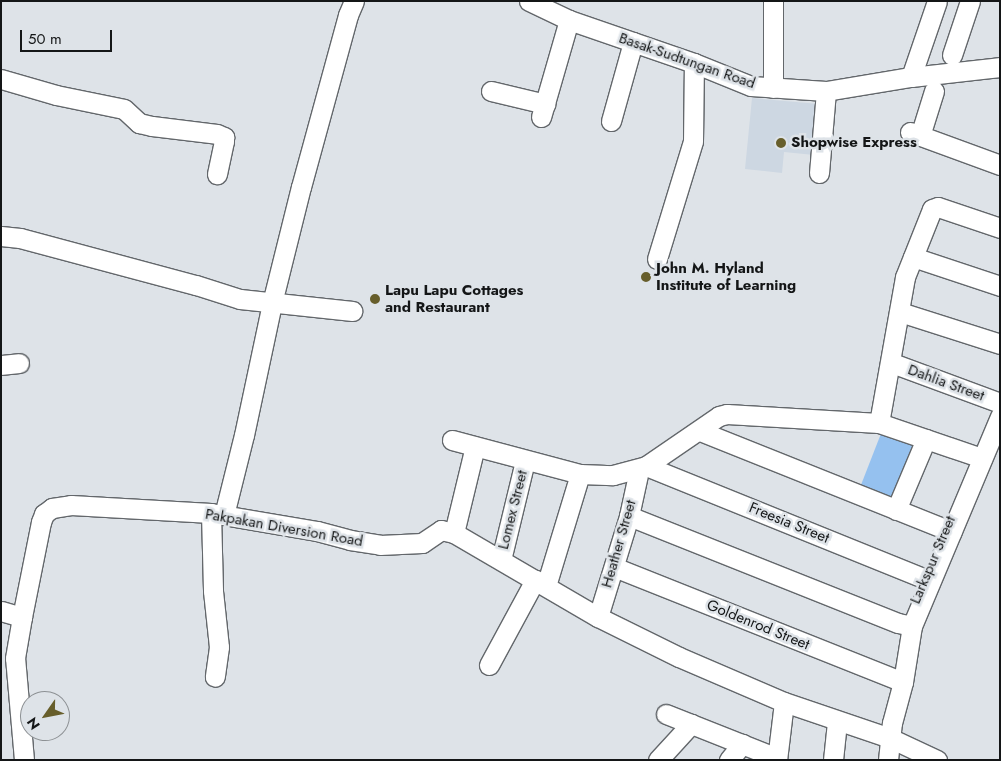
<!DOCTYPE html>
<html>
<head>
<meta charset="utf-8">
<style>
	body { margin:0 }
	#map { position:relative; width:1001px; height:761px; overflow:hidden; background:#dee3e8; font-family:Jost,sans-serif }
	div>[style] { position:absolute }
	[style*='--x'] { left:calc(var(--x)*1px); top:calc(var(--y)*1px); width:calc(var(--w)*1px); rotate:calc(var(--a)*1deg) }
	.built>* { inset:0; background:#cdd7e2 }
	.green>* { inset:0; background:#95c1ef }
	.roads { filter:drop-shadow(1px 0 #63676b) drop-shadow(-1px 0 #63676b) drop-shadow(0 1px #63676b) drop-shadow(0 -1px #63676b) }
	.minor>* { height:19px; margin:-9.5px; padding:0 9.5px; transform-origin:9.5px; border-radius:9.5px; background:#fff }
	.dots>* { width:14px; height:14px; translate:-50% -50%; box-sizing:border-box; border:2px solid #dee3e8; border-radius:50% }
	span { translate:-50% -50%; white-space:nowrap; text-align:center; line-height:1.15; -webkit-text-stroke:5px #dee3e8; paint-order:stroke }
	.street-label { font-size:15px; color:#141617 }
	.poi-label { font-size:15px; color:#141617; font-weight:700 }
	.left { translate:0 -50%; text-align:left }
	.frame { position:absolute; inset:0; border:2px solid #141617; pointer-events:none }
	.north { position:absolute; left:20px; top:691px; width:50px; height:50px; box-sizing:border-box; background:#dee3e8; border:1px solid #8d9194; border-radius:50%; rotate:237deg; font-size:14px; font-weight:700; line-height:20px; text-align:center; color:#141617 }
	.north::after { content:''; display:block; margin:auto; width:18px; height:22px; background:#675e2b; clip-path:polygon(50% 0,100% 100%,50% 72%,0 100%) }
	.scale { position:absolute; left:20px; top:30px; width:92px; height:22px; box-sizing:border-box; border:2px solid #141617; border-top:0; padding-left:6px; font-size:15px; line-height:18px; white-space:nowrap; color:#141617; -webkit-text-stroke:4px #dee3e8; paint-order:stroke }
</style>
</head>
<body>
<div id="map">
	<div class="built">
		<div style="clip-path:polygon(752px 98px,819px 104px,814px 155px,784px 152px,782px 173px,745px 169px)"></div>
	</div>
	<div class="green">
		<div style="clip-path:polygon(882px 431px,915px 443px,891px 502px,859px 490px)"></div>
	</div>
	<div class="roads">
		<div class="minor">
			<div style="--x:529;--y:1;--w:44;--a:25.4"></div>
			<div style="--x:569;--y:20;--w:132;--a:19"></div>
			<div style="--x:694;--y:63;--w:61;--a:22"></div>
			<div style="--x:751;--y:86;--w:75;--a:3.8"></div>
			<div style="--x:826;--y:91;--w:86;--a:-9.4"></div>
			<div style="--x:911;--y:77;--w:90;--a:-6.4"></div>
			<div style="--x:952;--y:55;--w:57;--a:-71.6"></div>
			<div style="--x:911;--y:77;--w:80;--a:-71.1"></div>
			<div style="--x:1;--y:79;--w:57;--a:16.2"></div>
			<div style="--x:56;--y:95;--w:69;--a:11.6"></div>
			<div style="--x:124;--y:109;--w:21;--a:43"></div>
			<div style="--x:139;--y:123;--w:13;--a:13"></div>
			<div style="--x:152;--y:126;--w:65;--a:7"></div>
			<div style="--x:217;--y:134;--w:8;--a:23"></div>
			<div style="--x:224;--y:137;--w:4;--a:90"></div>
			<div style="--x:224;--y:141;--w:34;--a:102"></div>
			<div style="--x:773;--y:88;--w:87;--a:-90"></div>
			<div style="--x:491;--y:91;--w:56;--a:13.5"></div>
			<div style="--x:541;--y:117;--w:101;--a:-73.9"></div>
			<div style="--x:611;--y:121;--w:82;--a:-74.4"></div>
			<div style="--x:910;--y:132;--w:96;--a:20.1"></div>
			<div style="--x:920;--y:136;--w:47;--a:-72.7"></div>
			<div style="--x:819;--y:173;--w:82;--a:-85.1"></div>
			<div style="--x:1;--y:236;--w:19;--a:6"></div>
			<div style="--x:20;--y:238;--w:182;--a:15"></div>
			<div style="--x:196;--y:285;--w:46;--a:17.7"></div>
			<div style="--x:240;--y:299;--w:113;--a:6.1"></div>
			<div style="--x:913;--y:257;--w:92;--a:18.4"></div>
			<div style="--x:657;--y:259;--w:123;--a:-73"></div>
			<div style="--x:693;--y:141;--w:78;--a:-89.3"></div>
			<div style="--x:900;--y:312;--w:105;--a:17.7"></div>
			<div style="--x:892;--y:363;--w:115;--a:20.3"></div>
			<div style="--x:1;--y:365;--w:18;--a:-6"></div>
			<div style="--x:879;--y:423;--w:148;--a:-79.9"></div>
			<div style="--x:905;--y:277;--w:73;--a:-68.3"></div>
			<div style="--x:932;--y:209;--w:6;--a:-18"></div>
			<div style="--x:938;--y:207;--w:65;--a:18.7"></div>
			<div style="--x:700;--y:431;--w:271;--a:21.8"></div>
			<div style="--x:452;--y:440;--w:132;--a:14.9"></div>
			<div style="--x:580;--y:474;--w:33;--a:2"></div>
			<div style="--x:613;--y:475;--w:34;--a:-15"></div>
			<div style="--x:646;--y:466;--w:88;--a:-34.4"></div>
			<div style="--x:719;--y:416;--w:8;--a:-14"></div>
			<div style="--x:727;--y:414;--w:152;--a:3.4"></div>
			<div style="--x:879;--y:423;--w:109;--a:18.8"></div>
			<div style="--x:646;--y:466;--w:307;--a:22"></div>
			<div style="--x:896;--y:510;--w:77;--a:-67.1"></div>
			<div style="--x:211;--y:513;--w:78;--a:88.5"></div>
			<div style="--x:213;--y:591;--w:56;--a:83.9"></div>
			<div style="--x:219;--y:647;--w:30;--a:98"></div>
			<div style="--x:224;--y:515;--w:82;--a:-76"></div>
			<div style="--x:244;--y:435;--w:135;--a:-78"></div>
			<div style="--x:272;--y:303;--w:120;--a:-76"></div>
			<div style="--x:301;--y:187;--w:178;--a:-74.7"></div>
			<div style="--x:348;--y:15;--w:15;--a:-67"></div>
			<div style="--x:629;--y:516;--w:289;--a:21.7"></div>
			<div style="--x:898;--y:623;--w:14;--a:12"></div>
			<div style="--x:454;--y:533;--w:89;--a:-76.4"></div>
			<div style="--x:501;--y:560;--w:102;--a:-76.4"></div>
			<div style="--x:614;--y:567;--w:311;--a:21.7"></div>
			<div style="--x:546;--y:586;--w:117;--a:-73.1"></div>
			<div style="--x:1;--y:611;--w:22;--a:16"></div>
			<div style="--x:598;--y:617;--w:106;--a:-72.9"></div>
			<div style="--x:629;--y:516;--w:47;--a:-77.7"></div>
			<div style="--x:489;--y:665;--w:97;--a:-61.6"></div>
			<div style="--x:666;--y:714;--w:119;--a:21.6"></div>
			<div style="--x:24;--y:760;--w:102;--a:-95"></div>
			<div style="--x:15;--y:658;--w:42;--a:-80.3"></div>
			<div style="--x:22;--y:617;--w:97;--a:-78.7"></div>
			<div style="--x:41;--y:522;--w:9;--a:-69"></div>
			<div style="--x:44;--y:514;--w:10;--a:-37"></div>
			<div style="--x:52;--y:508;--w:19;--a:-9"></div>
			<div style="--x:71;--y:505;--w:140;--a:3.3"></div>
			<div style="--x:211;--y:513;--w:108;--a:9.6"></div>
			<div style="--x:317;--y:531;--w:34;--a:15"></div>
			<div style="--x:350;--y:540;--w:30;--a:9"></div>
			<div style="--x:380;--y:545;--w:42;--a:-2.7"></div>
			<div style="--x:422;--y:543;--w:23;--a:-34"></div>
			<div style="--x:441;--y:530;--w:13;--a:13"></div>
			<div style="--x:454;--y:533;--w:167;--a:30.3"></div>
			<div style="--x:598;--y:617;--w:90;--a:26.3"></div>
			<div style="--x:679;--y:657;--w:114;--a:23.2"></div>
			<div style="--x:784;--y:702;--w:112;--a:18.8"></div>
			<div style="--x:890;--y:738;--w:52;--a:25.1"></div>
			<div style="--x:658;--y:760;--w:49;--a:-47.5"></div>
			<div style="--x:729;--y:760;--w:21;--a:-51"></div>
			<div style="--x:777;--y:760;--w:58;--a:-83.1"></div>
			<div style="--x:833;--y:760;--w:39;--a:-84"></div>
			<div style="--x:888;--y:760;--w:37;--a:-84"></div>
			<div style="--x:892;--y:723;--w:42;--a:-75"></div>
			<div style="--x:903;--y:682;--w:57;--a:-80.9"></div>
			<div style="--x:912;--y:626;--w:227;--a:-67.2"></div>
		</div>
	</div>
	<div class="dots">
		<div style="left:781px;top:143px;background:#675e2b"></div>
		<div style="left:646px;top:277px;background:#675e2b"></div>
		<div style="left:375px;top:299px;background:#675e2b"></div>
	</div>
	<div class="street-label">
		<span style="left:687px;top:61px;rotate:19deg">Basak-Sudtungan Road</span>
		<span style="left:946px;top:383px;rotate:20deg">Dahlia Street</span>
		<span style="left:513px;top:510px;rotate:-76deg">Lomex Street</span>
		<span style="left:789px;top:523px;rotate:22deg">Freesia Street</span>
		<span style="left:284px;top:528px;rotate:10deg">Pakpakan Diversion Road</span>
		<span style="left:619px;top:544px;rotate:-74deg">Heather Street</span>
		<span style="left:933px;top:560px;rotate:-67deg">Larkspur Street</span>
		<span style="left:758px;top:625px;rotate:22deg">Goldenrod Street</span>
	</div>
	<div class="poi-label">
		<span class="left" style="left:791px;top:143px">Shopwise Express</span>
		<span class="left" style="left:656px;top:277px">John M. Hyland<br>Institute of Learning</span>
		<span class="left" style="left:385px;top:299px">Lapu Lapu Cottages<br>and Restaurant</span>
	</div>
	<div class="frame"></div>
	<div class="north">N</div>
	<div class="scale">50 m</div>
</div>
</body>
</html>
